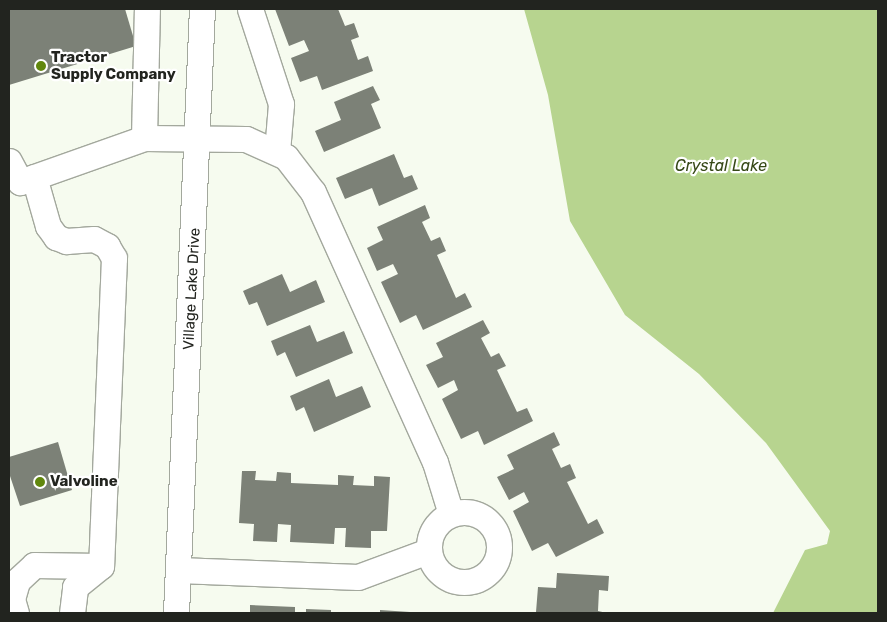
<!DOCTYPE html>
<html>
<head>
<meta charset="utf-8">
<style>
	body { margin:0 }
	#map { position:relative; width:887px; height:622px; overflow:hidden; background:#f6fbef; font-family:Rubik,sans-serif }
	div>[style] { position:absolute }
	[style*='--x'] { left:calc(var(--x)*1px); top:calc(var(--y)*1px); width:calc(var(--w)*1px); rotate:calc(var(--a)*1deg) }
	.water>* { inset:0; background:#b7d48f }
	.building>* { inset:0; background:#7c8177 }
	.roads { filter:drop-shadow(1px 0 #a3a89d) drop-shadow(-1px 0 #a3a89d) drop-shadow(0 1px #a3a89d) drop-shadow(0 -1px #a3a89d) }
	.minor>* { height:25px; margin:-12.5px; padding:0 12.5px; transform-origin:12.5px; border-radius:12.5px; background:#fff }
	.minor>.ring { margin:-12.5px; padding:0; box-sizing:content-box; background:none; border:25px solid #fff; border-radius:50% }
	.dots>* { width:14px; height:14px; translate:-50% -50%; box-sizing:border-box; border:2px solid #fff; border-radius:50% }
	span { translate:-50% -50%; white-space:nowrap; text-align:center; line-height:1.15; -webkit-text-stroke:4.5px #fff; paint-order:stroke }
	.poi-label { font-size:15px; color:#22241f; font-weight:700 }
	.left { translate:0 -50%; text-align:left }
	.street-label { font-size:15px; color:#22241f }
	.water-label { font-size:16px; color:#364817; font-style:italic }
	.frame { position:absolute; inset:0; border:10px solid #22241f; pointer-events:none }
</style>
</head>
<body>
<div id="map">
	<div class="water">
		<div style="clip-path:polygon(524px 9px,878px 9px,878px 613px,773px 613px,805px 550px,827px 544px,830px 531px,766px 443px,699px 374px,625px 315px,570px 221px,548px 95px)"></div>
	</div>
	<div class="building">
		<div style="clip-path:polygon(9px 9px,125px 9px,136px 46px,9px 85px)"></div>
		<div style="clip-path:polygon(275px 9px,338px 9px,345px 26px,354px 23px,359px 37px,351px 40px,358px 60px,368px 56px,373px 71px,322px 90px,317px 76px,300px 82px,291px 58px,309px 51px,304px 40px,289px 46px)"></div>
		<div style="clip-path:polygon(373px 86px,380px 100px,371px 104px,381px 128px,324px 152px,315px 131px,341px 120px,334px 102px)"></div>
		<div style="clip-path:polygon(394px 154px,404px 178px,412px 175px,418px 189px,379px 206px,372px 188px,345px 199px,336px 178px)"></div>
		<div style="clip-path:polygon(425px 205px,430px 218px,422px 222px,431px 241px,440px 237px,446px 251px,437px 255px,456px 298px,465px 293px,472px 307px,423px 330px,416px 315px,400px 323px,381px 282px,398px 274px,393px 264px,377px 271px,367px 248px,383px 240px,377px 227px)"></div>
		<div style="clip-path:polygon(282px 274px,290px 292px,316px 280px,325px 302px,267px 326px,257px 302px,249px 305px,243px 291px)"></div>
		<div style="clip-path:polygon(483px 320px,490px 333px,481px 338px,491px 357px,499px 353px,506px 366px,497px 370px,517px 412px,527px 408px,533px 421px,484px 445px,478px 431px,461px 439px,442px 399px,458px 390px,454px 380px,438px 388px,426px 365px,443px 357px,436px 343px)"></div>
		<div style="clip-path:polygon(310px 325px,317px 342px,344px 331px,353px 353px,296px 377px,285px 352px,277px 356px,271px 341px)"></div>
		<div style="clip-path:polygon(329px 379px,336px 397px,362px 386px,371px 407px,314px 432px,304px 407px,296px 411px,290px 396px)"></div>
		<div style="clip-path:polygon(554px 432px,560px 445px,552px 449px,561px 468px,570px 464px,576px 478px,567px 482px,588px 524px,597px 519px,604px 533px,556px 557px,548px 543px,532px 551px,513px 511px,529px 502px,524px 492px,509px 500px,497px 477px,514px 469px,507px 455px)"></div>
		<div style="clip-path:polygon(58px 442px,72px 490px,20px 506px,9px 473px,9px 457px)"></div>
		<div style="clip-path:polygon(242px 471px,256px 471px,255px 480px,276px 481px,277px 472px,291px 473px,291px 483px,338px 485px,338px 475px,354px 476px,353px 485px,374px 486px,374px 476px,390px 477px,387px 531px,371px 531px,371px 548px,345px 547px,346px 528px,335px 528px,334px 544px,290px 542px,291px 525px,278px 524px,277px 542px,253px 541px,254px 524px,239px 523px)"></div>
		<div style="clip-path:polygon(557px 573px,609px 576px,608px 591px,599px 590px,598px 611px,607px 613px,536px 612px,538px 587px,556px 588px)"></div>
		<div style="clip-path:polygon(250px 605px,295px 607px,295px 613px,250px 613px)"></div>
		<div style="clip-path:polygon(306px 609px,331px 610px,331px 613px,306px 613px)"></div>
		<div style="clip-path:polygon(380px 610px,410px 612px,410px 613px,380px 613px)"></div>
	</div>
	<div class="roads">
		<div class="minor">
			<div style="--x:250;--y:9;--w:100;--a:71.9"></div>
			<div style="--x:281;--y:104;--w:48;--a:94.8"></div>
			<div style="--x:144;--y:138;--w:129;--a:-88.7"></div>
			<div style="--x:9;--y:161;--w:24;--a:62"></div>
			<div style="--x:20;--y:182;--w:132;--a:-19.5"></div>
			<div style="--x:144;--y:138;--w:102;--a:0.6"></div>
			<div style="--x:246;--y:139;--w:44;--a:24.2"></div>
			<div style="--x:286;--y:157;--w:44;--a:52.4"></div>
			<div style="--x:313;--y:192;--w:296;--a:65.7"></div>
			<div style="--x:435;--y:462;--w:54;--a:72.9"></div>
			<div style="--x:34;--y:177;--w:51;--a:74.1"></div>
			<div style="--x:48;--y:226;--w:14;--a:54"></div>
			<div style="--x:56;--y:237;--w:11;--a:22"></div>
			<div style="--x:66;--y:241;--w:28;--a:-4"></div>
			<div style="--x:94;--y:239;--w:15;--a:28"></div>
			<div style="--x:107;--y:246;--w:14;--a:60"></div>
			<div style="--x:114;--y:258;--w:308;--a:92.4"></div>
			<div class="ring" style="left:429px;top:512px;width:45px;height:45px"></div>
			<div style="--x:178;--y:570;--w:180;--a:2.2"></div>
			<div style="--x:358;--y:577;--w:75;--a:-20.4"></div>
			<div style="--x:16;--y:613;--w:15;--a:-106"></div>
			<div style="--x:12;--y:599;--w:19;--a:-74"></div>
			<div style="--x:17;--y:581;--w:23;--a:-43"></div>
			<div style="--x:34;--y:565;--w:67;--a:0.9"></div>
			<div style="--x:72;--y:613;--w:26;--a:-83"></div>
			<div style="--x:75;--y:587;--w:33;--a:-39"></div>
			<div style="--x:176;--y:613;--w:605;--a:-87.54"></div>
		</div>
	</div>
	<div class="dots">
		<div style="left:41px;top:66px;background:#61870d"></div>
		<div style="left:40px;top:482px;background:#61870d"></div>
	</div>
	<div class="poi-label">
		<span class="left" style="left:51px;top:66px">Tractor<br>Supply Company</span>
		<span class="left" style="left:50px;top:482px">Valvoline</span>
	</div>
	<div class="street-label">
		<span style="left:192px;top:289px;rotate:-87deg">Village Lake Drive</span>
	</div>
	<div class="water-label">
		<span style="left:721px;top:166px">Crystal Lake</span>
	</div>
	<div class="frame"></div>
</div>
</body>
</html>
